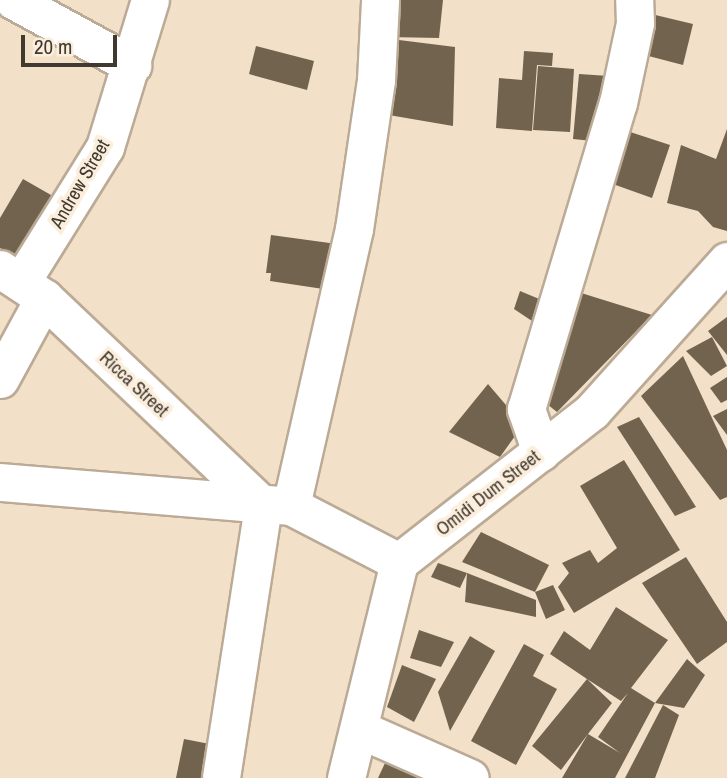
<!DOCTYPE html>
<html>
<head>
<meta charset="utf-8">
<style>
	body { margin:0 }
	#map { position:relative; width:727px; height:778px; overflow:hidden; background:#f2e0c9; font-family:"Archivo Narrow",sans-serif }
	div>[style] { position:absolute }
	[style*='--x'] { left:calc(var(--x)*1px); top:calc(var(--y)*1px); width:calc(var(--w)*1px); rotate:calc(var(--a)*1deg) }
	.building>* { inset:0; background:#72634f }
	.roads { filter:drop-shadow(2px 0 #bbaa95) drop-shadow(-2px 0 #bbaa95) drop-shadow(0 2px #bbaa95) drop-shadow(0 -2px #bbaa95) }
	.minor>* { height:37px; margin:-18.5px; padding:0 18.5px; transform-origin:18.5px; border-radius:18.5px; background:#fff }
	span { translate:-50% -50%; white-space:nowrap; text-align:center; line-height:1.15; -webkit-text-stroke:7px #fceedc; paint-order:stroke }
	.street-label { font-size:19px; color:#403930 }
	.scale { position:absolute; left:21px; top:35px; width:96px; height:32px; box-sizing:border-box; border:4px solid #403930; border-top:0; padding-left:9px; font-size:21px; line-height:24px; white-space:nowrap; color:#403930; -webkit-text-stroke:5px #fceedc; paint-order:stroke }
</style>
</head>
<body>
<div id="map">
	<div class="building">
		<div style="clip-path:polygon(391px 0,443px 0,439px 38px,388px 37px)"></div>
		<div style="clip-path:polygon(647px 13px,693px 24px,683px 65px,637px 53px)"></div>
		<div style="clip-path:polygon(383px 38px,455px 47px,453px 126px,377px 113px)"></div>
		<div style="clip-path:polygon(256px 46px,314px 61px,307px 90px,249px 74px)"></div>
		<div style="clip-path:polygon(524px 51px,553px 53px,552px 66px,537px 65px,532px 131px,496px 128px,499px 78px,522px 80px)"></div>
		<div style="clip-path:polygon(538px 66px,574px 69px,570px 132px,533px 130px)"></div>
		<div style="clip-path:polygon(579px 74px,609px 76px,603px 142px,573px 139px)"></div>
		<div style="clip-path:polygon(621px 129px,670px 145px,652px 198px,610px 183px)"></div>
		<div style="clip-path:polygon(727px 129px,727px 231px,713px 227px,698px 211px,667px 203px,681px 145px,716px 159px)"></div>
		<div style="clip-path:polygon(23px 179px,58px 199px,22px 261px,0 248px,0 218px)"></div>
		<div style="clip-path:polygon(271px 235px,337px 244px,330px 290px,270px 281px,271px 273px,266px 273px)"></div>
		<div style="clip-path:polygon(520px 291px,544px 301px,535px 323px,514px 309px)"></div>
		<div style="clip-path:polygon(578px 292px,652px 315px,557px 412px,538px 397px)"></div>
		<div style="clip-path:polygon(727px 317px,727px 355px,708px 331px)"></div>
		<div style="clip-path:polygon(712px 337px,727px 366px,711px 376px,686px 351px)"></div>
		<div style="clip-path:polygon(683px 356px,727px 450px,727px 497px,720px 500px,641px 396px)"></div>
		<div style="clip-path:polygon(727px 377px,727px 400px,721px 403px,710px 388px)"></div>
		<div style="clip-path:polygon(488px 384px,523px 425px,500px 457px,449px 432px)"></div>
		<div style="clip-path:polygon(727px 409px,727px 435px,713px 416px)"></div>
		<div style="clip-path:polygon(639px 417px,696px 507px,675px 516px,617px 427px)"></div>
		<div style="clip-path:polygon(624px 460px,680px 550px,574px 613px,558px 587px,569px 573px,562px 563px,590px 550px,598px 563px,617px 548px,580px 486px)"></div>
		<div style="clip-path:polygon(481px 532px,549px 565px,535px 592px,462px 562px)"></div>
		<div style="clip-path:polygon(686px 557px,727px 622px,727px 642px,697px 664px,642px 583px)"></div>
		<div style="clip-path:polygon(438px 563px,467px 573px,460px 588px,431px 577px)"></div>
		<div style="clip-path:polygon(467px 573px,536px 600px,536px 617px,465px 602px)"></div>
		<div style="clip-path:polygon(553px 585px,565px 610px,546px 619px,535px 592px)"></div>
		<div style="clip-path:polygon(evenodd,616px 607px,668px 640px,631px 688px,655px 703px,687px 659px,705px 675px,684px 708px,655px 703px,615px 778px,562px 778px,588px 734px,561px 770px,532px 746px,587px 679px,550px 654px,564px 631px,590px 650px,616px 607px,587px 679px,621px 701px,628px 693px,598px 737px,620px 753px,588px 734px,612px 703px,587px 679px)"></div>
		<div style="clip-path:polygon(419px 630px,454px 642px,441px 667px,410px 658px)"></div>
		<div style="clip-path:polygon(470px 636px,495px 651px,450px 731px,438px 692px)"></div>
		<div style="clip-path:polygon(524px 644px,544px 655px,533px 676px,557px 689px,516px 765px,471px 741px)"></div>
		<div style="clip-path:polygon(402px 665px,436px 679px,414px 722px,387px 707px)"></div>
		<div style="clip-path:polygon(663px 705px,679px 715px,655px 778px,625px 778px)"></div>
		<div style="clip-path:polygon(184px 739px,215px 745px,208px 778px,176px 778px)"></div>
		<div style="clip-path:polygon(386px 761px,428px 778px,378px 778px)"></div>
	</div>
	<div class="roads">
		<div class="minor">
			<div style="--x:13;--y:0;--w:136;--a:28.6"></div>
			<div style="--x:0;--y:269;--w:53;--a:33.4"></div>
			<div style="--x:44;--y:298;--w:302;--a:43.5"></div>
			<div style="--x:263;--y:506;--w:275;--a:98.8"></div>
			<div style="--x:21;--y:282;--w:159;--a:-58.1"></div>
			<div style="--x:105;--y:147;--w:154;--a:-73"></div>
			<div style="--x:0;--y:379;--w:92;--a:-61.5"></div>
			<div style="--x:541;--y:452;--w:46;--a:-109.2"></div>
			<div style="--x:526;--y:409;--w:320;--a:-73.3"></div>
			<div style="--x:618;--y:103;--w:82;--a:-78"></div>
			<div style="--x:635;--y:23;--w:23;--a:-92"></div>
			<div style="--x:0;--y:482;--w:292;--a:4.7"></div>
			<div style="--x:291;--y:506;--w:122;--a:27.4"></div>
			<div style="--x:291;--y:506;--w:284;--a:-77.2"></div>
			<div style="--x:354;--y:229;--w:151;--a:-81.6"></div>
			<div style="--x:376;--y:80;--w:80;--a:-87.1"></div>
			<div style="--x:359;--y:729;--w:121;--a:23.8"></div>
			<div style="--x:346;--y:778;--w:222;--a:-76.2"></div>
			<div style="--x:399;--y:562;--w:245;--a:-38"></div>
			<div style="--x:592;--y:411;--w:202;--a:-48"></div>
		</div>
	</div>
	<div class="street-label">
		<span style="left:80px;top:184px;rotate:-60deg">Andrew Street</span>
		<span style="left:134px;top:384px;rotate:43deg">Ricca Street</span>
		<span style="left:488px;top:493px;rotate:-38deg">Omidi Dum Street</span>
	</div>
	<div class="scale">20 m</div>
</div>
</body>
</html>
